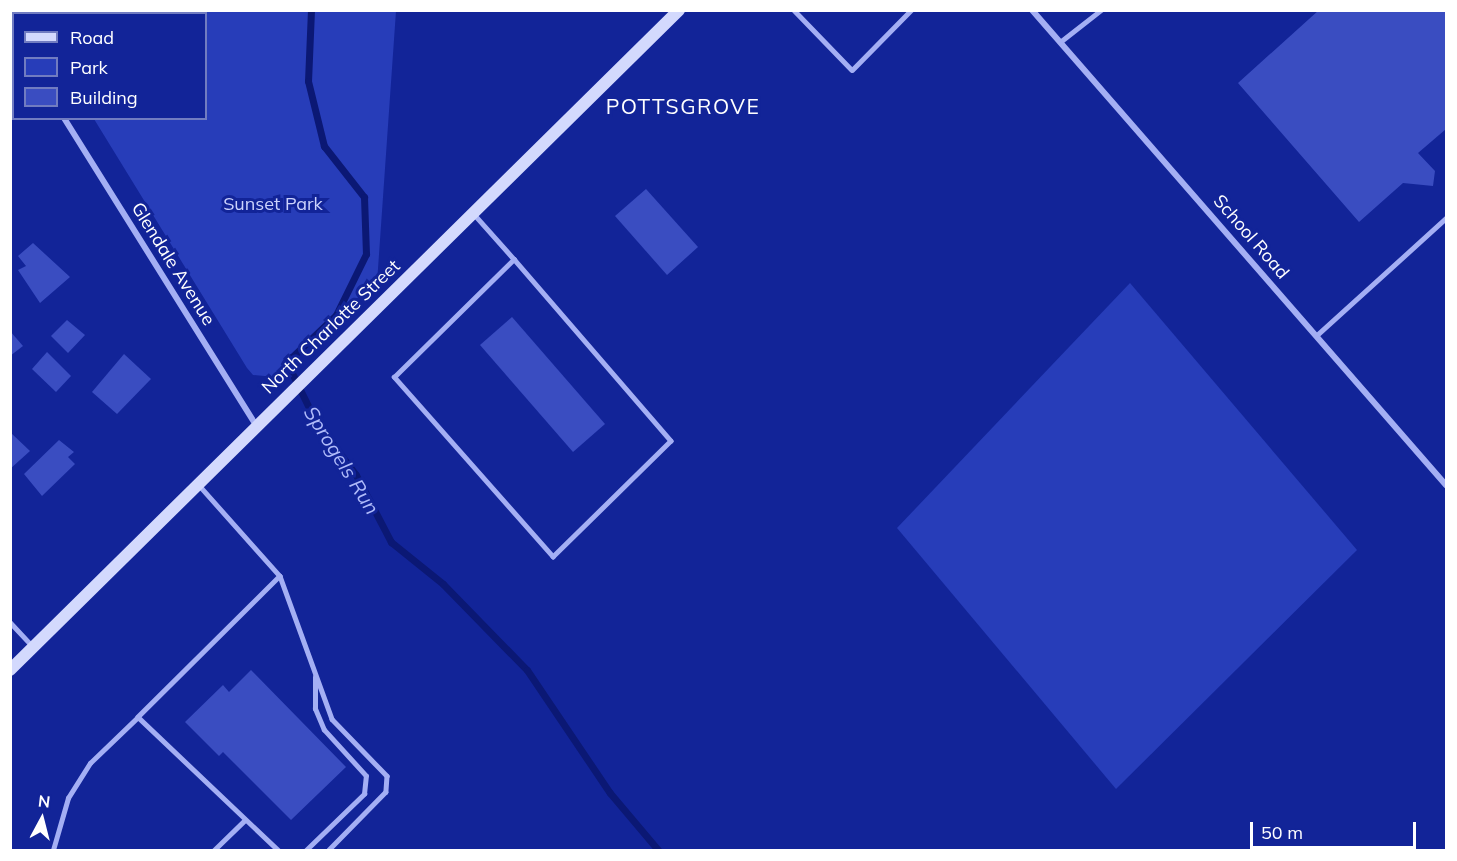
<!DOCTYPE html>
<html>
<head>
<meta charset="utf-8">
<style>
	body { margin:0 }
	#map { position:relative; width:1457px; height:861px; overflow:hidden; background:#122498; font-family:Mulish,sans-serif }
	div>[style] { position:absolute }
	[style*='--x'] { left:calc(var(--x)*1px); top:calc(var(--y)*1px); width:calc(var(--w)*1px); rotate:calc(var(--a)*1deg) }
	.green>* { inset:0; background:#273db9 }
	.stream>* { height:7px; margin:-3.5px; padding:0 3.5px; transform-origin:3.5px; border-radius:3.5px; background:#0b1874 }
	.building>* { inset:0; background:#3a4dc1 }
	.service>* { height:4.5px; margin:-2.25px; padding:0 2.25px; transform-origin:2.25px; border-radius:2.25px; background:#a4aff4 }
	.minor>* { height:6px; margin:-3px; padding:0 3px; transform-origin:3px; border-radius:3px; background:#a4aff4 }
	.secondary>* { height:12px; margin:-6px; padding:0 6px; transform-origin:6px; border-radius:6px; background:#d3d9fd }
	span { translate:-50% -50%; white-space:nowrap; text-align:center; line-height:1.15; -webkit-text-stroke:6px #122498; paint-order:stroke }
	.park-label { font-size:18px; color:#ccd3fd }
	.street-label { font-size:18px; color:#fff }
	.water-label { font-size:20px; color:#b0bbfa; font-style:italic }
	.quarter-label { font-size:21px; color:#fff; letter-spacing:1.5px }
	.frame { position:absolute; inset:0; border:12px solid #fff; pointer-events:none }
	.legend { position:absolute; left:12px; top:12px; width:195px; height:108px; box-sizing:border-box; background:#122498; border:2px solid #717cc1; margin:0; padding:8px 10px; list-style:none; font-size:18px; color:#fff }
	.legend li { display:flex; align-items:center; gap:12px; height:30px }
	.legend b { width:30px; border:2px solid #717cc1 }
	.north { position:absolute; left:12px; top:789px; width:60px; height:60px; -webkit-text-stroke:4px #122498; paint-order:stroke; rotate:7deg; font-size:16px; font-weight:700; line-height:24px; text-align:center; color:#fff }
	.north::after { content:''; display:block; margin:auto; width:21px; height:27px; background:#fff; clip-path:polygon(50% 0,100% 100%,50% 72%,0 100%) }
	.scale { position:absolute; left:1250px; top:822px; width:166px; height:27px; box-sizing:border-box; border:3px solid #fff; border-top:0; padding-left:8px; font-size:18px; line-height:21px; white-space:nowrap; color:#fff; -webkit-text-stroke:4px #122498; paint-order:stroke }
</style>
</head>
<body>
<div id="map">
	<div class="green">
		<div style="clip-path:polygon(79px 11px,396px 11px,377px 283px,275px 377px,253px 375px,247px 368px,94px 119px,206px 118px,206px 14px)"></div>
		<div style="clip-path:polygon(1130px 283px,1357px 550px,1116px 789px,897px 528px)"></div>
	</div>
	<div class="stream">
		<div style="--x:311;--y:10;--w:71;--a:92.4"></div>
		<div style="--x:308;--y:81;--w:67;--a:76.2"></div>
		<div style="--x:324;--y:146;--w:65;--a:51.9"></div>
		<div style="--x:364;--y:197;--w:57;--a:88"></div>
		<div style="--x:366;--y:254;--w:68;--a:116.2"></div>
		<div style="--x:336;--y:315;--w:61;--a:136.3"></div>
		<div style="--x:292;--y:357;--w:14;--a:94"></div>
		<div style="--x:291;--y:371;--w:57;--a:63.9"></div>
		<div style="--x:316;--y:422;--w:66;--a:53"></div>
		<div style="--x:356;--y:475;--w:76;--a:62.4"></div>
		<div style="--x:391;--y:542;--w:67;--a:38.9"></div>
		<div style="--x:443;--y:584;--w:120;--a:45.7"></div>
		<div style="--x:527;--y:670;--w:148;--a:56"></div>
		<div style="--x:610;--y:793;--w:75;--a:49.9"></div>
	</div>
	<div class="building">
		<div style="clip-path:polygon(1319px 10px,1446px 10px,1446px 129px,1418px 153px,1435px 171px,1433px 186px,1403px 183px,1359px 222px,1238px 83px)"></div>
		<div style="clip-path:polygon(646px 189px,698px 247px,667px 275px,615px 216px)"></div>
		<div style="clip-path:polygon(33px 243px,70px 277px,40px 303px,18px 270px,26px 266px,18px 256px)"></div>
		<div style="clip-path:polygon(512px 317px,605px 424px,573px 452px,480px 345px)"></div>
		<div style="clip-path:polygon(67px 320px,85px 335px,68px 353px,51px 336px)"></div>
		<div style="clip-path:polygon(10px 331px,23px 346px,10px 356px)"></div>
		<div style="clip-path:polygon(47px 352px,71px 376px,56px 392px,32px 369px)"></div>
		<div style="clip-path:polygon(124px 354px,151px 379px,117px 414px,92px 392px)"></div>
		<div style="clip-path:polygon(10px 432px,30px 451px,10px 469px)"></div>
		<div style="clip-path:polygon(59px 440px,74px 452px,68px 457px,75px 464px,42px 496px,24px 474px)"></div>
		<div style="clip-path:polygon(251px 670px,346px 767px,291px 820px,223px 752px,219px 756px,185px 722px,223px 685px,229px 692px)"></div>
	</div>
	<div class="service">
		<div style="--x:794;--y:10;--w:83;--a:46"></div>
		<div style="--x:852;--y:70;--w:84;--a:-45.5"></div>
		<div style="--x:1060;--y:42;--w:52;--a:-38"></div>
		<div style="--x:473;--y:213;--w:62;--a:48.3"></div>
		<div style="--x:514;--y:259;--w:240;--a:49.2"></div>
		<div style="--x:671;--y:441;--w:165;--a:135.5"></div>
		<div style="--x:553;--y:557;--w:240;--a:-131.5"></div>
		<div style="--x:394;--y:377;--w:168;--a:-44.5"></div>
		<div style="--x:1317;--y:335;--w:174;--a:-42.2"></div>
		<div style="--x:198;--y:484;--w:123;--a:48.3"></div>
		<div style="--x:280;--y:576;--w:200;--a:135.2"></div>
		<div style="--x:138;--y:717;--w:193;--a:43.5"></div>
		<div style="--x:280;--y:576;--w:152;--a:70"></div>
		<div style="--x:332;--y:719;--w:79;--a:46"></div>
		<div style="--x:387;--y:776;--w:16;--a:94"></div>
		<div style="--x:386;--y:792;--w:81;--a:134.5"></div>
		<div style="--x:10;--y:622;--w:34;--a:47"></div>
		<div style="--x:53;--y:850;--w:54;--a:-73.9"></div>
		<div style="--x:68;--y:798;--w:41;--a:-57.8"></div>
		<div style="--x:90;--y:763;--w:66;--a:-43.8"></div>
		<div style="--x:214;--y:850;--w:43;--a:-44.1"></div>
		<div style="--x:306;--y:850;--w:81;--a:-44"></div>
		<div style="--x:364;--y:794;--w:18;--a:-84"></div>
		<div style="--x:366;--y:776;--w:62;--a:-132.4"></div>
		<div style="--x:324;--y:730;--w:23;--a:-113"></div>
		<div style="--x:315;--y:709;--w:32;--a:-90"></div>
	</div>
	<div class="minor">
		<div style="--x:1032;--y:10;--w:630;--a:48.93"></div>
		<div style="--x:10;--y:63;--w:4;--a:27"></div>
		<div style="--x:64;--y:118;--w:362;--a:58"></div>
	</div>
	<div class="secondary">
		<div style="--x:10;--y:670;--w:940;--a:-44.61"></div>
	</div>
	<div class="park-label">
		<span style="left:273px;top:204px">Sunset Park</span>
	</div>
	<div class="street-label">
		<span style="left:1251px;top:237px;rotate:49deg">School Road</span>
		<span style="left:173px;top:264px;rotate:58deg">Glendale Avenue</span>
		<span style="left:331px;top:327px;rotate:-44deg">North Charlotte Street</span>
	</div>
	<div class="water-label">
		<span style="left:342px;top:460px;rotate:58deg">Sprogels Run</span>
	</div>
	<div class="quarter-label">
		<span style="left:683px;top:106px">POTTSGROVE</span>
	</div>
	<div class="frame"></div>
	<ul class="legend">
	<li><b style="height:8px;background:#d3d9fd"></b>Road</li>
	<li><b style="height:16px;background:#273db9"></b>Park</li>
	<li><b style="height:16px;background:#3a4dc1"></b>Building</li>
	</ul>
	<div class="north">N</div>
	<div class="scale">50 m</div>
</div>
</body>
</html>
